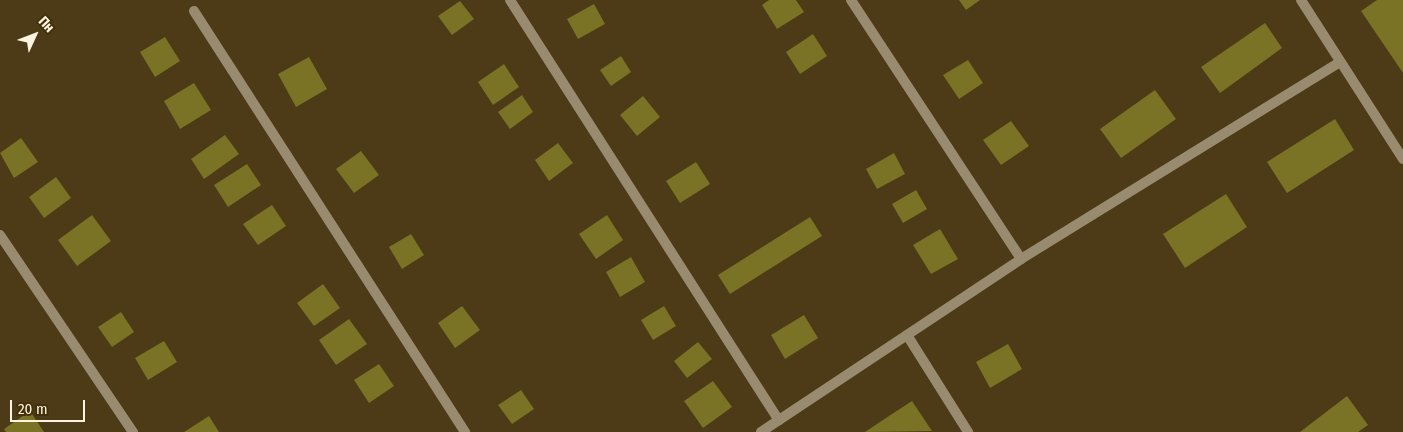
<!DOCTYPE html>
<html>
<head>
<meta charset="utf-8">
<style>
	body { margin:0 }
	#map { position:relative; width:1403px; height:432px; overflow:hidden; background:#4c3b16; font-family:"Fira Sans Condensed",sans-serif }
	div>[style] { position:absolute }
	[style*='--x'] { left:calc(var(--x)*1px); top:calc(var(--y)*1px); width:calc(var(--w)*1px); rotate:calc(var(--a)*1deg) }
	.building>* { inset:0; background:#7a7225 }
	.street>* { height:10px; margin:-5px; padding:0 5px; transform-origin:5px; border-radius:5px; background:#998b6f }
	span { translate:-50% -50%; white-space:nowrap; text-align:center; line-height:1.15; -webkit-text-stroke:4.5px #42310a; paint-order:stroke }
	.north { position:absolute; left:10px; top:10px; width:50px; height:50px; -webkit-text-stroke:4px #42310a; paint-order:stroke; rotate:47deg; font-size:14px; font-weight:700; line-height:20px; text-align:center; color:#fef4df }
	.north::after { content:''; display:block; margin:auto; width:18px; height:22px; background:#fef4df; clip-path:polygon(50% 0,100% 100%,50% 72%,0 100%) }
	.scale { position:absolute; left:10px; top:400px; width:75px; height:22px; box-sizing:border-box; border:2px solid #fef4df; border-top:0; padding-left:6px; font-size:15px; line-height:18px; white-space:nowrap; color:#fef4df; -webkit-text-stroke:4px #42310a; paint-order:stroke }
</style>
</head>
<body>
<div id="map">
	<div class="building">
		<div style="clip-path:polygon(769px 0,796px 0,804px 12px,777px 29px,762px 5px)"></div>
		<div style="clip-path:polygon(959px 0,980px 0,966px 10px)"></div>
		<div style="clip-path:polygon(1377px 0,1403px 0,1403px 73px,1361px 11px)"></div>
		<div style="clip-path:polygon(460px 1px,474px 19px,452px 35px,438px 16px)"></div>
		<div style="clip-path:polygon(594px 4px,605px 24px,578px 39px,567px 19px)"></div>
		<div style="clip-path:polygon(1265px 23px,1282px 48px,1220px 93px,1201px 67px)"></div>
		<div style="clip-path:polygon(813px 34px,827px 56px,800px 74px,786px 52px)"></div>
		<div style="clip-path:polygon(165px 37px,180px 61px,155px 77px,140px 52px)"></div>
		<div style="clip-path:polygon(621px 56px,631px 72px,611px 86px,600px 70px)"></div>
		<div style="clip-path:polygon(309px 57px,327px 89px,296px 107px,278px 74px)"></div>
		<div style="clip-path:polygon(968px 60px,983px 83px,959px 99px,943px 75px)"></div>
		<div style="clip-path:polygon(504px 64px,519px 87px,493px 105px,478px 82px)"></div>
		<div style="clip-path:polygon(194px 83px,211px 110px,180px 129px,164px 101px)"></div>
		<div style="clip-path:polygon(1155px 90px,1176px 119px,1121px 158px,1100px 129px)"></div>
		<div style="clip-path:polygon(522px 95px,533px 112px,510px 129px,498px 112px)"></div>
		<div style="clip-path:polygon(643px 96px,660px 117px,637px 136px,620px 115px)"></div>
		<div style="clip-path:polygon(1335px 119px,1354px 150px,1287px 193px,1267px 162px)"></div>
		<div style="clip-path:polygon(1011px 121px,1029px 146px,1001px 165px,983px 140px)"></div>
		<div style="clip-path:polygon(225px 135px,239px 154px,204px 179px,191px 159px)"></div>
		<div style="clip-path:polygon(21px 138px,38px 162px,14px 178px,0 153px)"></div>
		<div style="clip-path:polygon(558px 143px,573px 163px,549px 181px,535px 160px)"></div>
		<div style="clip-path:polygon(361px 151px,379px 175px,354px 193px,336px 169px)"></div>
		<div style="clip-path:polygon(894px 153px,905px 174px,877px 189px,866px 169px)"></div>
		<div style="clip-path:polygon(696px 162px,710px 184px,680px 203px,666px 181px)"></div>
		<div style="clip-path:polygon(247px 164px,261px 185px,228px 207px,214px 185px)"></div>
		<div style="clip-path:polygon(56px 177px,71px 198px,44px 218px,29px 197px)"></div>
		<div style="clip-path:polygon(916px 190px,927px 209px,903px 223px,892px 204px)"></div>
		<div style="clip-path:polygon(1226px 194px,1247px 227px,1185px 268px,1163px 234px)"></div>
		<div style="clip-path:polygon(272px 205px,286px 226px,258px 245px,243px 224px)"></div>
		<div style="clip-path:polygon(92px 215px,111px 241px,77px 266px,58px 240px)"></div>
		<div style="clip-path:polygon(607px 215px,623px 240px,596px 259px,579px 234px)"></div>
		<div style="clip-path:polygon(810px 217px,822px 236px,730px 294px,718px 275px)"></div>
		<div style="clip-path:polygon(940px 229px,958px 259px,931px 274px,913px 245px)"></div>
		<div style="clip-path:polygon(411px 234px,424px 255px,402px 269px,389px 247px)"></div>
		<div style="clip-path:polygon(631px 257px,645px 282px,620px 297px,606px 272px)"></div>
		<div style="clip-path:polygon(323px 284px,340px 308px,314px 326px,297px 303px)"></div>
		<div style="clip-path:polygon(462px 306px,480px 330px,455px 348px,438px 323px)"></div>
		<div style="clip-path:polygon(664px 306px,676px 326px,653px 340px,641px 320px)"></div>
		<div style="clip-path:polygon(121px 312px,134px 332px,112px 347px,98px 327px)"></div>
		<div style="clip-path:polygon(804px 315px,818px 338px,785px 359px,771px 335px)"></div>
		<div style="clip-path:polygon(349px 319px,367px 344px,336px 365px,319px 340px)"></div>
		<div style="clip-path:polygon(164px 341px,177px 362px,148px 380px,135px 358px)"></div>
		<div style="clip-path:polygon(698px 342px,712px 359px,687px 378px,674px 361px)"></div>
		<div style="clip-path:polygon(1008px 344px,1022px 369px,990px 388px,976px 362px)"></div>
		<div style="clip-path:polygon(379px 364px,394px 386px,369px 403px,354px 380px)"></div>
		<div style="clip-path:polygon(713px 381px,732px 407px,703px 428px,684px 401px)"></div>
		<div style="clip-path:polygon(521px 390px,534px 409px,512px 424px,498px 405px)"></div>
		<div style="clip-path:polygon(1347px 396px,1368px 425px,1358px 432px,1300px 432px)"></div>
		<div style="clip-path:polygon(912px 401px,932px 431px,865px 432px,892px 414px)"></div>
		<div style="clip-path:polygon(30px 411px,44px 432px,6px 432px,4px 429px)"></div>
		<div style="clip-path:polygon(209px 416px,219px 432px,184px 432px)"></div>
	</div>
	<div class="street">
		<div style="--x:510;--y:0;--w:499;--a:57.4"></div>
		<div style="--x:851;--y:0;--w:310;--a:56.7"></div>
		<div style="--x:1301;--y:0;--w:189;--a:57.3"></div>
		<div style="--x:194;--y:11;--w:501;--a:57.23"></div>
		<div style="--x:0;--y:235;--w:238;--a:56"></div>
		<div style="--x:907;--y:335;--w:115;--a:57.8"></div>
		<div style="--x:761;--y:432;--w:312;--a:-33.6"></div>
		<div style="--x:1021;--y:259;--w:375;--a:-31.7"></div>
	</div>
	<div class="north">Пн</div>
	<div class="scale">20 m</div>
</div>
</body>
</html>
